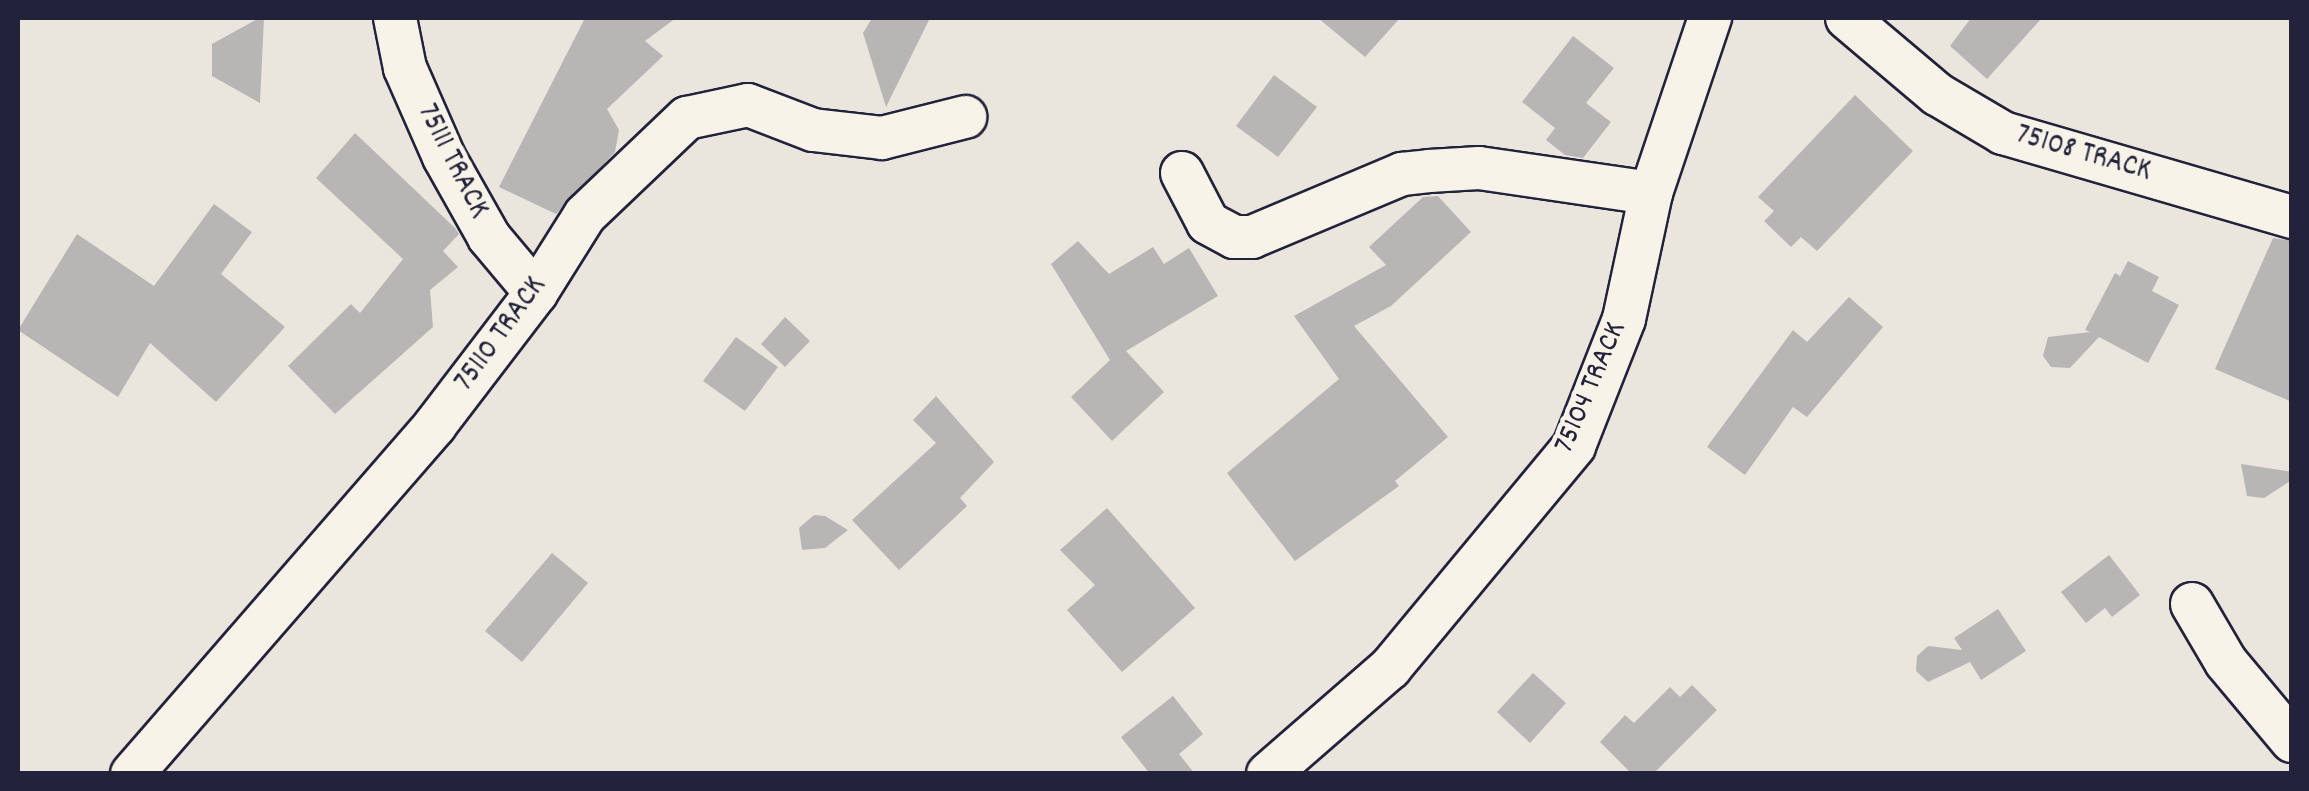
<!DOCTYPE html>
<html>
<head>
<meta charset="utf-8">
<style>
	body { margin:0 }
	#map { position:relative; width:2309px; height:791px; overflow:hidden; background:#eae6de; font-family:Dekko,sans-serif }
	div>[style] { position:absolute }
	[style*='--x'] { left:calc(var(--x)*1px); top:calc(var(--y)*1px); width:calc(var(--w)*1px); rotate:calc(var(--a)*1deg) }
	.building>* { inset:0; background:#b8b6b5 }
	.roads { filter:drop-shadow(2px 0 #22223b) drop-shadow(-2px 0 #22223b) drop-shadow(0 2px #22223b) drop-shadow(0 -2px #22223b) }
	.minor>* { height:42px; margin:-21px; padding:0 21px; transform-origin:21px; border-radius:21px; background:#f7f3e8 }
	span { translate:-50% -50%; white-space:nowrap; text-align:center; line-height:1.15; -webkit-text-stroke:9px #f7f3e8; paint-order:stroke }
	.street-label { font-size:30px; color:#22223b }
	.frame { position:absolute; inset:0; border:20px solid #22223b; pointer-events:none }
</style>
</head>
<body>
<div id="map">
	<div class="building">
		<div style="clip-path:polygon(259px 18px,264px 18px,260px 103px,212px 76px,212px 44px)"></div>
		<div style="clip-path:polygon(585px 18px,676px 18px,645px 41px,663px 56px,607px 109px,619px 130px,615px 152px,556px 214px,499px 187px)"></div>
		<div style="clip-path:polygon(872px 18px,930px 18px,886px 107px,863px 33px)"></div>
		<div style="clip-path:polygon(1318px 18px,1400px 18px,1365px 57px)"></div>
		<div style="clip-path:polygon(1971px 18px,2042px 18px,1987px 79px,1950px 46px)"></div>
		<div style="clip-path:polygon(1573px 36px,1614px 68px,1586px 103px,1611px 122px,1583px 158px,1565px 155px,1546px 140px,1555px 128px,1522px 102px)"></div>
		<div style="clip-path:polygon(1274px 75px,1317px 107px,1278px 157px,1236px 126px)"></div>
		<div style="clip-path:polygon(1855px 95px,1913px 151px,1817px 251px,1801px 237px,1791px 247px,1764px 221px,1774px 211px,1758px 197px)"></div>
		<div style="clip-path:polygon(355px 133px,455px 228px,459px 234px,443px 251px,458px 267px,430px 290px,433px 327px,335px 414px,288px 366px,351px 304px,360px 313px,403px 259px,316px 178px)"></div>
		<div style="clip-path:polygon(1438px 196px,1471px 232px,1391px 306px,1354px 326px,1448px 437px,1395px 481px,1399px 486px,1295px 561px,1227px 473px,1339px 379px,1294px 316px,1386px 265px,1369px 247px,1423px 197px)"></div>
		<div style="clip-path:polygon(214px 204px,252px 232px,221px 274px,285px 327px,216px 402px,150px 343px,118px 397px,18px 330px,77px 234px,154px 286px)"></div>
		<div style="clip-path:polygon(2273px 238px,2292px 241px,2292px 402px,2215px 369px)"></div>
		<div style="clip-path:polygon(1078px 241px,1109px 274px,1153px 247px,1164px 264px,1189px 248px,1218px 296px,1126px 351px,1164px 392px,1112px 441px,1071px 397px,1110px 360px,1051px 264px)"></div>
		<div style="clip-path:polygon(2128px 261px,2159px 277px,2152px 291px,2179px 305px,2148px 363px,2099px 337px,2070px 368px,2051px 367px,2043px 356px,2048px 337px,2090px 332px,2085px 330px,2115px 273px,2120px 276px)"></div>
		<div style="clip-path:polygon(1849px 297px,1883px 327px,1807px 417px,1793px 407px,1745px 475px,1707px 447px,1793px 330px,1807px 342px)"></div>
		<div style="clip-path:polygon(785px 317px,810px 341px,785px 367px,761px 344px)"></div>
		<div style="clip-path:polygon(736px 337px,778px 367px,745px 411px,703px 381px)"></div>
		<div style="clip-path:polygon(936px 396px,994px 462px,960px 498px,967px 506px,899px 570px,852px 520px,936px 443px,913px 420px)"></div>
		<div style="clip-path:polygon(2241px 464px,2292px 472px,2292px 480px,2264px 498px,2247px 496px)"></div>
		<div style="clip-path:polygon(1107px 508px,1195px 608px,1122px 672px,1067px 610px,1095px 585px,1060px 550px)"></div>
		<div style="clip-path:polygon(814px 515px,825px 516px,848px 530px,825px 548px,802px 550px,799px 528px)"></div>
		<div style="clip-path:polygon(552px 553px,588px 583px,522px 662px,485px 631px)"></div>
		<div style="clip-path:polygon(2109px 555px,2140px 595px,2112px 617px,2105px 608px,2086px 623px,2061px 592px)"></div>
		<div style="clip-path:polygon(1998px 609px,2026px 651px,1981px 680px,1970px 662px,1928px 682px,1916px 671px,1917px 656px,1928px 646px,1962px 650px,1954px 638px)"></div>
		<div style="clip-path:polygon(1533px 673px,1566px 703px,1530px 743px,1497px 712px)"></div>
		<div style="clip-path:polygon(1692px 685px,1717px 710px,1653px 774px,1632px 774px,1600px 742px,1625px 715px,1634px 723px,1670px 687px,1680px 697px)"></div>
		<div style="clip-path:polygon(1173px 696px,1203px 734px,1179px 754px,1195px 774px,1150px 774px,1121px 737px)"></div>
	</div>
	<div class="roads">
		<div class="minor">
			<div style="--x:395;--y:18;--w:51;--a:78.7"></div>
			<div style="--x:405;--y:68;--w:97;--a:66.3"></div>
			<div style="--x:444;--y:157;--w:92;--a:60.6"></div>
			<div style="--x:489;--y:237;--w:73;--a:50"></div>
			<div style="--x:1847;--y:18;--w:118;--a:40.2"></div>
			<div style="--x:1937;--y:94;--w:77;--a:30.6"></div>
			<div style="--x:2003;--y:133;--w:301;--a:16.2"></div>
			<div style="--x:1182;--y:173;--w:56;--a:62.5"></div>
			<div style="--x:1208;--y:223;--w:30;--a:28"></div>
			<div style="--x:1234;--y:237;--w:18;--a:0"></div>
			<div style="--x:1252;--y:237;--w:163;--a:-22.8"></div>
			<div style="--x:1402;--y:174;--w:27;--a:-6"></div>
			<div style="--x:1429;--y:171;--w:50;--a:-3.4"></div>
			<div style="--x:1479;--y:168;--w:174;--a:8.3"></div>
			<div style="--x:2192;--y:604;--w:67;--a:59.6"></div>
			<div style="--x:2226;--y:662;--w:103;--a:50.1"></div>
			<div style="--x:132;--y:774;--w:462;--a:-49"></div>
			<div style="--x:435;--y:425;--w:166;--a:-52.6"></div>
			<div style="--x:536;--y:293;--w:92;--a:-57.9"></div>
			<div style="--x:585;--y:215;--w:141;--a:-43.6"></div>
			<div style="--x:687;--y:118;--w:62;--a:-12"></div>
			<div style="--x:748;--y:105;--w:70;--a:21"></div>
			<div style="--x:813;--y:130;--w:69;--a:6.6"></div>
			<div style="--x:882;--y:138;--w:86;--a:-14.2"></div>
			<div style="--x:1268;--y:774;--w:162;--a:-41"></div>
			<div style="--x:1390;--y:668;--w:288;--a:-50.3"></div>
			<div style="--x:1574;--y:446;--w:136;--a:-68.5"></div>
			<div style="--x:1624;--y:319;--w:129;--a:-77.9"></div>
			<div style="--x:1651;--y:193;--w:185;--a:-71.4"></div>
		</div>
	</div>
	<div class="street-label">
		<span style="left:2083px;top:155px;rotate:16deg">75108 TRACK</span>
		<span style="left:451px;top:162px;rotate:63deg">75111 TRACK</span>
		<span style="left:502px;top:335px;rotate:-54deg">75110 TRACK</span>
		<span style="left:1592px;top:388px;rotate:-67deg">75104 TRACK</span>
	</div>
	<div class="frame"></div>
</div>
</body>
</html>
